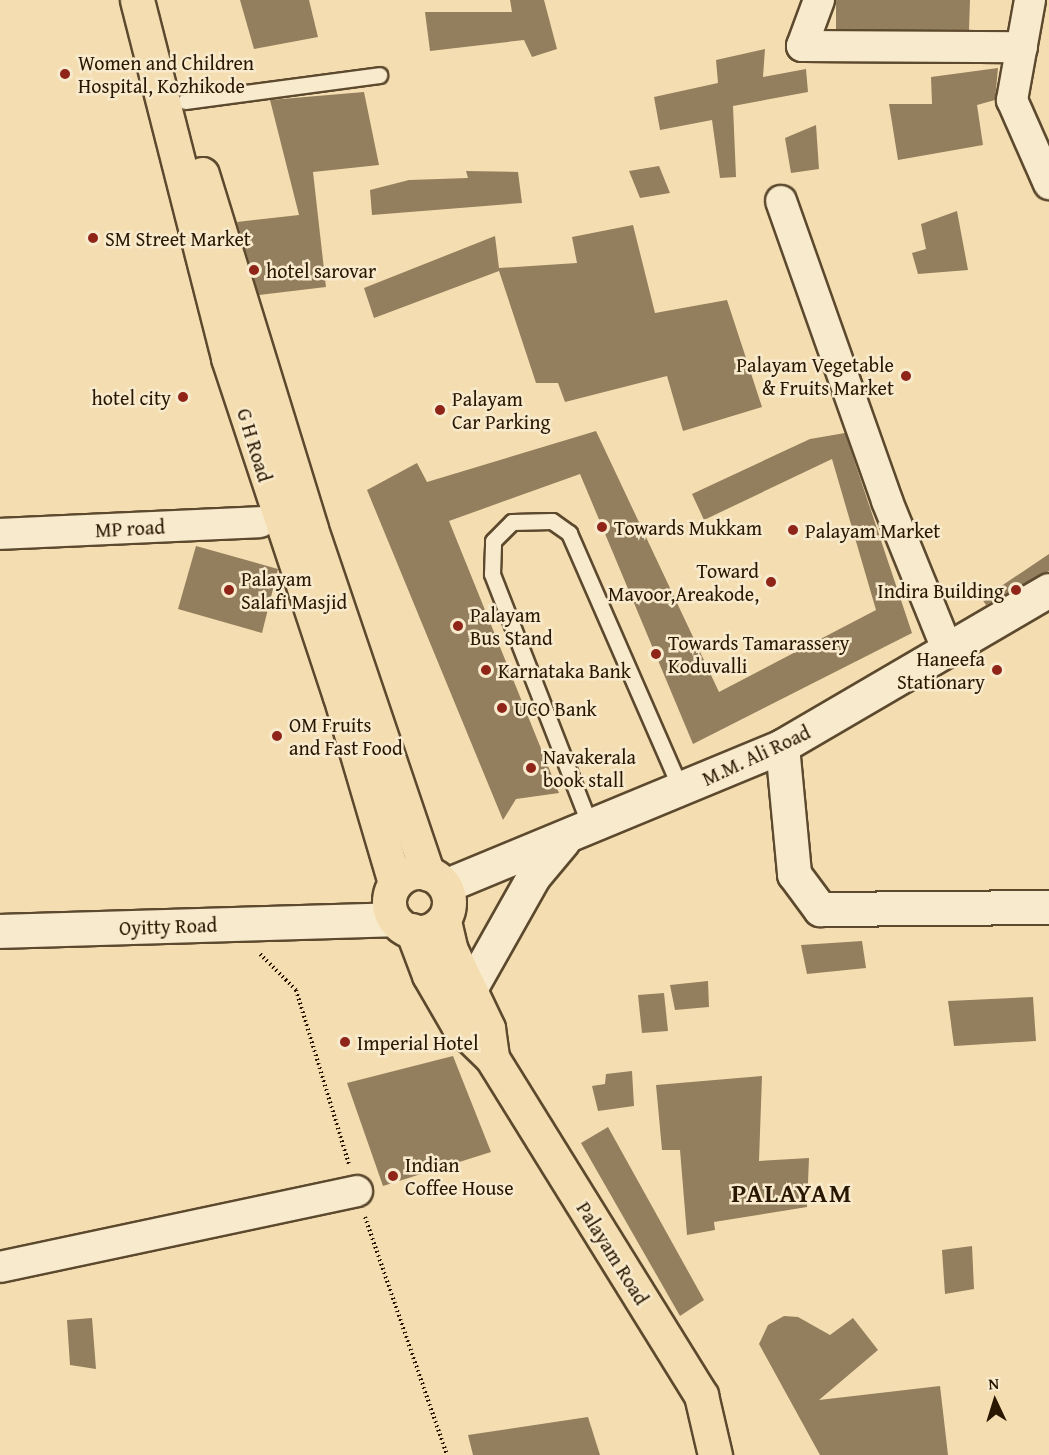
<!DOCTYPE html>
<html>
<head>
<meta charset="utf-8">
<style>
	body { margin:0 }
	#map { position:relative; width:1049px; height:1455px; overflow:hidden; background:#f4deb1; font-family:"Gentium Book Plus",serif }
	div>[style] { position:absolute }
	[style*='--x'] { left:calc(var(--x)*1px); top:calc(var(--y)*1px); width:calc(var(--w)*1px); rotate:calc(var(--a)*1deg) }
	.building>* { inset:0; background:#937e5d }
	.path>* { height:4px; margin-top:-2px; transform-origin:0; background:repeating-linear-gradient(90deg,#291702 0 1.5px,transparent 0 4.5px) }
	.roads { filter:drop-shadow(2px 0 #5c492e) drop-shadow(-2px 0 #5c492e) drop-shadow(0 2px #5c492e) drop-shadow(0 -2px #5c492e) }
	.lane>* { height:15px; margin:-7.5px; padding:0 7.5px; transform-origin:7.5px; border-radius:7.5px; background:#f8eacc }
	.street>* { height:30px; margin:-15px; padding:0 15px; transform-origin:15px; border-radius:15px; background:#f8eacc }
	.secondary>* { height:33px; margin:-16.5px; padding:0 16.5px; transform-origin:16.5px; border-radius:16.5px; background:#f8eacc }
	.primary>* { height:33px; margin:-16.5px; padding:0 16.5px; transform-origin:16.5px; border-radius:16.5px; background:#f4deb1 }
	.primary>.ring { margin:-16.5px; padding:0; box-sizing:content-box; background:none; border:33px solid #f4deb1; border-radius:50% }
	.dots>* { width:16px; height:16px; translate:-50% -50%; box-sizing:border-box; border:3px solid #f8eacc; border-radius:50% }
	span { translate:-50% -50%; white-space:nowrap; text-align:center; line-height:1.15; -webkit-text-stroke:5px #f8eacc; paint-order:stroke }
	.poi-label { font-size:20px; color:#291702 }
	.left { translate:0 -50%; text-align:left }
	.right { translate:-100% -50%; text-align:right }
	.street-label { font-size:20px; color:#291702 }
	.district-label { font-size:26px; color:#291702; font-weight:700; letter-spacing:1.5px }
	.north { position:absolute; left:965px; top:1371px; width:60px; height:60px; -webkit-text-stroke:4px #f8eacc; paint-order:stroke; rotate:356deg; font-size:16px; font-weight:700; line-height:24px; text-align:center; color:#291702 }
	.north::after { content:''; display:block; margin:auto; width:21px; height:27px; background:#291702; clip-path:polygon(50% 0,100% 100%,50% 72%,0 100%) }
</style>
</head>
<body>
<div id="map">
	<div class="building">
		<div style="clip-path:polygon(240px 0,309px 0,318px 37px,254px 49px)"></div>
		<div style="clip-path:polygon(510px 0,544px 0,557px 49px,532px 57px,524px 40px,430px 51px,425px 12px,512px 12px)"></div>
		<div style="clip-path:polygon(836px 0,970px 0,969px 30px,836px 29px)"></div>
		<div style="clip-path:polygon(765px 49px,763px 77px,806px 69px,808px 92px,733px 106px,736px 177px,720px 178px,712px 120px,660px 130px,654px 97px,718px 83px,716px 60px)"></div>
		<div style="clip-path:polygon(998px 68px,995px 100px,977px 105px,983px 145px,898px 160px,889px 104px,932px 104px,931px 77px)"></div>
		<div style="clip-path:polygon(364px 92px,379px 165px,313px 172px,326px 287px,259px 295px,237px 222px,299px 215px,270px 100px)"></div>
		<div style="clip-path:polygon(816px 125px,819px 169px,791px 173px,785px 138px)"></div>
		<div style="clip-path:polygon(659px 166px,670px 193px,640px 198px,629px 171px)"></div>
		<div style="clip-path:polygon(466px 171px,518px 172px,522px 203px,372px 215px,370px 190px,409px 180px,468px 178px)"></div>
		<div style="clip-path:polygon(957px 211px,968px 270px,918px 274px,912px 253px,926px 249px,921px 224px)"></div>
		<div style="clip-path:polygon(633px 225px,655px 313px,727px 300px,762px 407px,683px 431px,667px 376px,565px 402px,558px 383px,536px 383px,499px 271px,374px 318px,364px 288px,495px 236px,499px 268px,577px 263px,572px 237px)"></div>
		<div style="clip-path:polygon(596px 431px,719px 692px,876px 610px,832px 459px,704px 520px,692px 494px,810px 439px,845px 433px,912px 633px,693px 744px,580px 474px,449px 521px,559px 793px,516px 799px,503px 820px,367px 490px,417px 463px,427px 482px)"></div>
		<div style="clip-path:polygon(196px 546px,278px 569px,262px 633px,178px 609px)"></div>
		<div style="clip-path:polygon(1049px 554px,1049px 571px,986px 605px,982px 599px)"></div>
		<div style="clip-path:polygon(862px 941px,866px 968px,807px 974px,801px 945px)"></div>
		<div style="clip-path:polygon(708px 981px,709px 1007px,675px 1010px,670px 985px)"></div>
		<div style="clip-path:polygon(664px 993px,668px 1031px,642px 1033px,638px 995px)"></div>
		<div style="clip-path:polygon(1033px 997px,1036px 1041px,954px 1046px,948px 1001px)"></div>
		<div style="clip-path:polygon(453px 1056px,491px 1152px,383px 1186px,347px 1083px)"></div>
		<div style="clip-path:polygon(632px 1071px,634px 1106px,598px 1111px,592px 1086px,605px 1084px,606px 1074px)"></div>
		<div style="clip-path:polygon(762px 1076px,759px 1161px,809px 1158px,807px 1207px,714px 1222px,715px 1230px,687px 1235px,680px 1150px,662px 1150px,656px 1085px)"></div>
		<div style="clip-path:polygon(608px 1127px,704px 1300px,680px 1316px,581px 1143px)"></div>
		<div style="clip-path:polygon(972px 1246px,974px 1289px,945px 1294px,942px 1250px)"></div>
		<div style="clip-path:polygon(784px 1316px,798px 1317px,830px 1335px,853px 1318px,878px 1350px,819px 1400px,940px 1386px,948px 1455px,820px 1455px,759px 1344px,768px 1325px)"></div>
		<div style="clip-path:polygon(92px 1318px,96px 1369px,70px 1365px,67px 1320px)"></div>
		<div style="clip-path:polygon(588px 1417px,600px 1455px,473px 1455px,468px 1435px)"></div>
	</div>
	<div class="path">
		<div style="--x:260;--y:954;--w:51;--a:45"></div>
		<div style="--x:296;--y:990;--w:182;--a:73.1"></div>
		<div style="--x:365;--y:1217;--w:252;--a:71"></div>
	</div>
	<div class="roads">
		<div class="lane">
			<div style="--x:185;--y:101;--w:196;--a:-7.6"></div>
			<div style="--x:591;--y:828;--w:273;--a:-111.3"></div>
			<div style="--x:492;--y:574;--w:33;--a:-88"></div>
			<div style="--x:493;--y:541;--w:27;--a:-45"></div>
			<div style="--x:512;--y:522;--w:40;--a:-1.4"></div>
			<div style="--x:552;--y:521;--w:21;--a:35"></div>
			<div style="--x:569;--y:533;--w:279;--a:66.4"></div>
		</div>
		<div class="street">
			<div style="--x:819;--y:0;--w:49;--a:110.3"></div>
			<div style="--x:802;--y:46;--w:220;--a:0.3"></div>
			<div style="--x:1030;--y:0;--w:102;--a:100.2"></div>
			<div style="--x:1012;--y:100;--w:92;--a:66.2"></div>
			<div style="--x:781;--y:201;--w:318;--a:70.5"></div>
			<div style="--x:887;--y:501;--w:162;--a:67.9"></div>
			<div style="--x:0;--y:534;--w:260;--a:-2.6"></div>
			<div style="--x:0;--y:1267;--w:365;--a:-12"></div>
		</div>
		<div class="secondary">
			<div style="--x:782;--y:746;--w:129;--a:84.6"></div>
			<div style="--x:794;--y:874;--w:44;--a:53.4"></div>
			<div style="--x:820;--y:909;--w:229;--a:-0.5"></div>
			<div style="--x:447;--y:885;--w:363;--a:-22.5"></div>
			<div style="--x:782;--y:746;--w:309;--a:-30.3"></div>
			<div style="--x:0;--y:931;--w:393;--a:-1.7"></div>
			<div style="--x:470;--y:989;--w:129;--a:-60.6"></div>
			<div style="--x:533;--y:877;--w:47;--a:-50.2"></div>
		</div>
		<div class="primary">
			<div style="--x:137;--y:0;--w:369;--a:75.7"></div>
			<div style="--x:228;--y:358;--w:356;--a:71.7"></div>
			<div style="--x:340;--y:696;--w:195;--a:73.6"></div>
			<div style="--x:202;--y:174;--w:371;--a:72.9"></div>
			<div style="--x:311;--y:529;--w:364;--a:71.3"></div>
			<div class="ring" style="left:389px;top:872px;width:27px;height:27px"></div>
			<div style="--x:444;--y:921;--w:28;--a:77"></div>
			<div style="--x:450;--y:948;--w:89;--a:64.6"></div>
			<div style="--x:488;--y:1028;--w:30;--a:82"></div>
			<div style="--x:412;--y:930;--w:48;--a:69.3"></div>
			<div style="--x:429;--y:975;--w:58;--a:59.9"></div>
			<div style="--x:458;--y:1025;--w:47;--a:44.1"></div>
			<div style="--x:492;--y:1058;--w:397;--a:58.2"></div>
			<div style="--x:701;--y:1395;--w:62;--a:76.9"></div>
		</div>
	</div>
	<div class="dots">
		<div style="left:65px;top:74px;background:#8f2418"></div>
		<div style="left:93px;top:238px;background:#8f2418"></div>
		<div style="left:254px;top:270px;background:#8f2418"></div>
		<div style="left:906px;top:376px;background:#8f2418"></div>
		<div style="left:183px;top:397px;background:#8f2418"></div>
		<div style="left:440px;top:410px;background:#8f2418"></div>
		<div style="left:602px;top:527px;background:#8f2418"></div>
		<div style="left:793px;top:530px;background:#8f2418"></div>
		<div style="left:771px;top:582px;background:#8f2418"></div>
		<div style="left:229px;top:590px;background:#8f2418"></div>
		<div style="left:1016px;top:590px;background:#8f2418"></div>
		<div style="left:458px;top:626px;background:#8f2418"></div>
		<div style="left:656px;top:654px;background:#8f2418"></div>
		<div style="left:486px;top:670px;background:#8f2418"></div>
		<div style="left:997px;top:670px;background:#8f2418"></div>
		<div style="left:502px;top:708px;background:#8f2418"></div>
		<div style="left:277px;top:736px;background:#8f2418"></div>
		<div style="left:531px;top:768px;background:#8f2418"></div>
		<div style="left:345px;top:1042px;background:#8f2418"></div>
		<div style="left:393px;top:1176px;background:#8f2418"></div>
	</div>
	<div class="poi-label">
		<span class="left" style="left:78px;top:74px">Women and Children<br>Hospital, Kozhikode</span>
		<span class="left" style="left:105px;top:238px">SM Street Market</span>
		<span class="left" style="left:266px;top:270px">hotel sarovar</span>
		<span class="right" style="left:894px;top:376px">Palayam Vegetable<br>&amp; Fruits Market</span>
		<span class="right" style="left:171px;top:397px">hotel city</span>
		<span class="left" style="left:452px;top:410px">Palayam<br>Car Parking</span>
		<span class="left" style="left:614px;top:527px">Towards Mukkam</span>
		<span class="left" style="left:805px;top:530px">Palayam Market</span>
		<span class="right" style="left:759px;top:582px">Toward<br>Mavoor,Areakode,</span>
		<span class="left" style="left:241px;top:590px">Palayam<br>Salafi Masjid</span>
		<span class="right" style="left:1004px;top:590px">Indira Building</span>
		<span class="left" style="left:470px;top:626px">Palayam<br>Bus Stand</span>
		<span class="left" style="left:668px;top:654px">Towards Tamarassery<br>Koduvalli</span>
		<span class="right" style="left:985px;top:670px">Haneefa<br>Stationary</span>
		<span class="left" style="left:498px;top:670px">Karnataka Bank</span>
		<span class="left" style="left:514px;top:708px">UCO Bank</span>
		<span class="left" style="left:289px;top:736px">OM Fruits<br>and Fast Food</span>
		<span class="left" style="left:543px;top:768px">Navakerala<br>book stall</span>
		<span class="left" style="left:357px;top:1042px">Imperial Hotel</span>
		<span class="left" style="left:405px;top:1176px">Indian<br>Coffee House</span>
	</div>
	<div class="street-label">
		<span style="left:255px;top:445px;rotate:73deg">G H Road</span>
		<span style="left:130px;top:528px;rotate:-3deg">MP road</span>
		<span style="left:756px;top:755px;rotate:-25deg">M.M. Ali Road</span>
		<span style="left:168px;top:926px;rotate:-2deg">Oyitty Road</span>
		<span style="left:613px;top:1253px;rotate:58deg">Palayam Road</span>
	</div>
	<div class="district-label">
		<span style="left:792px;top:1193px">PALAYAM</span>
	</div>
	<div class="north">N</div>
</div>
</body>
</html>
